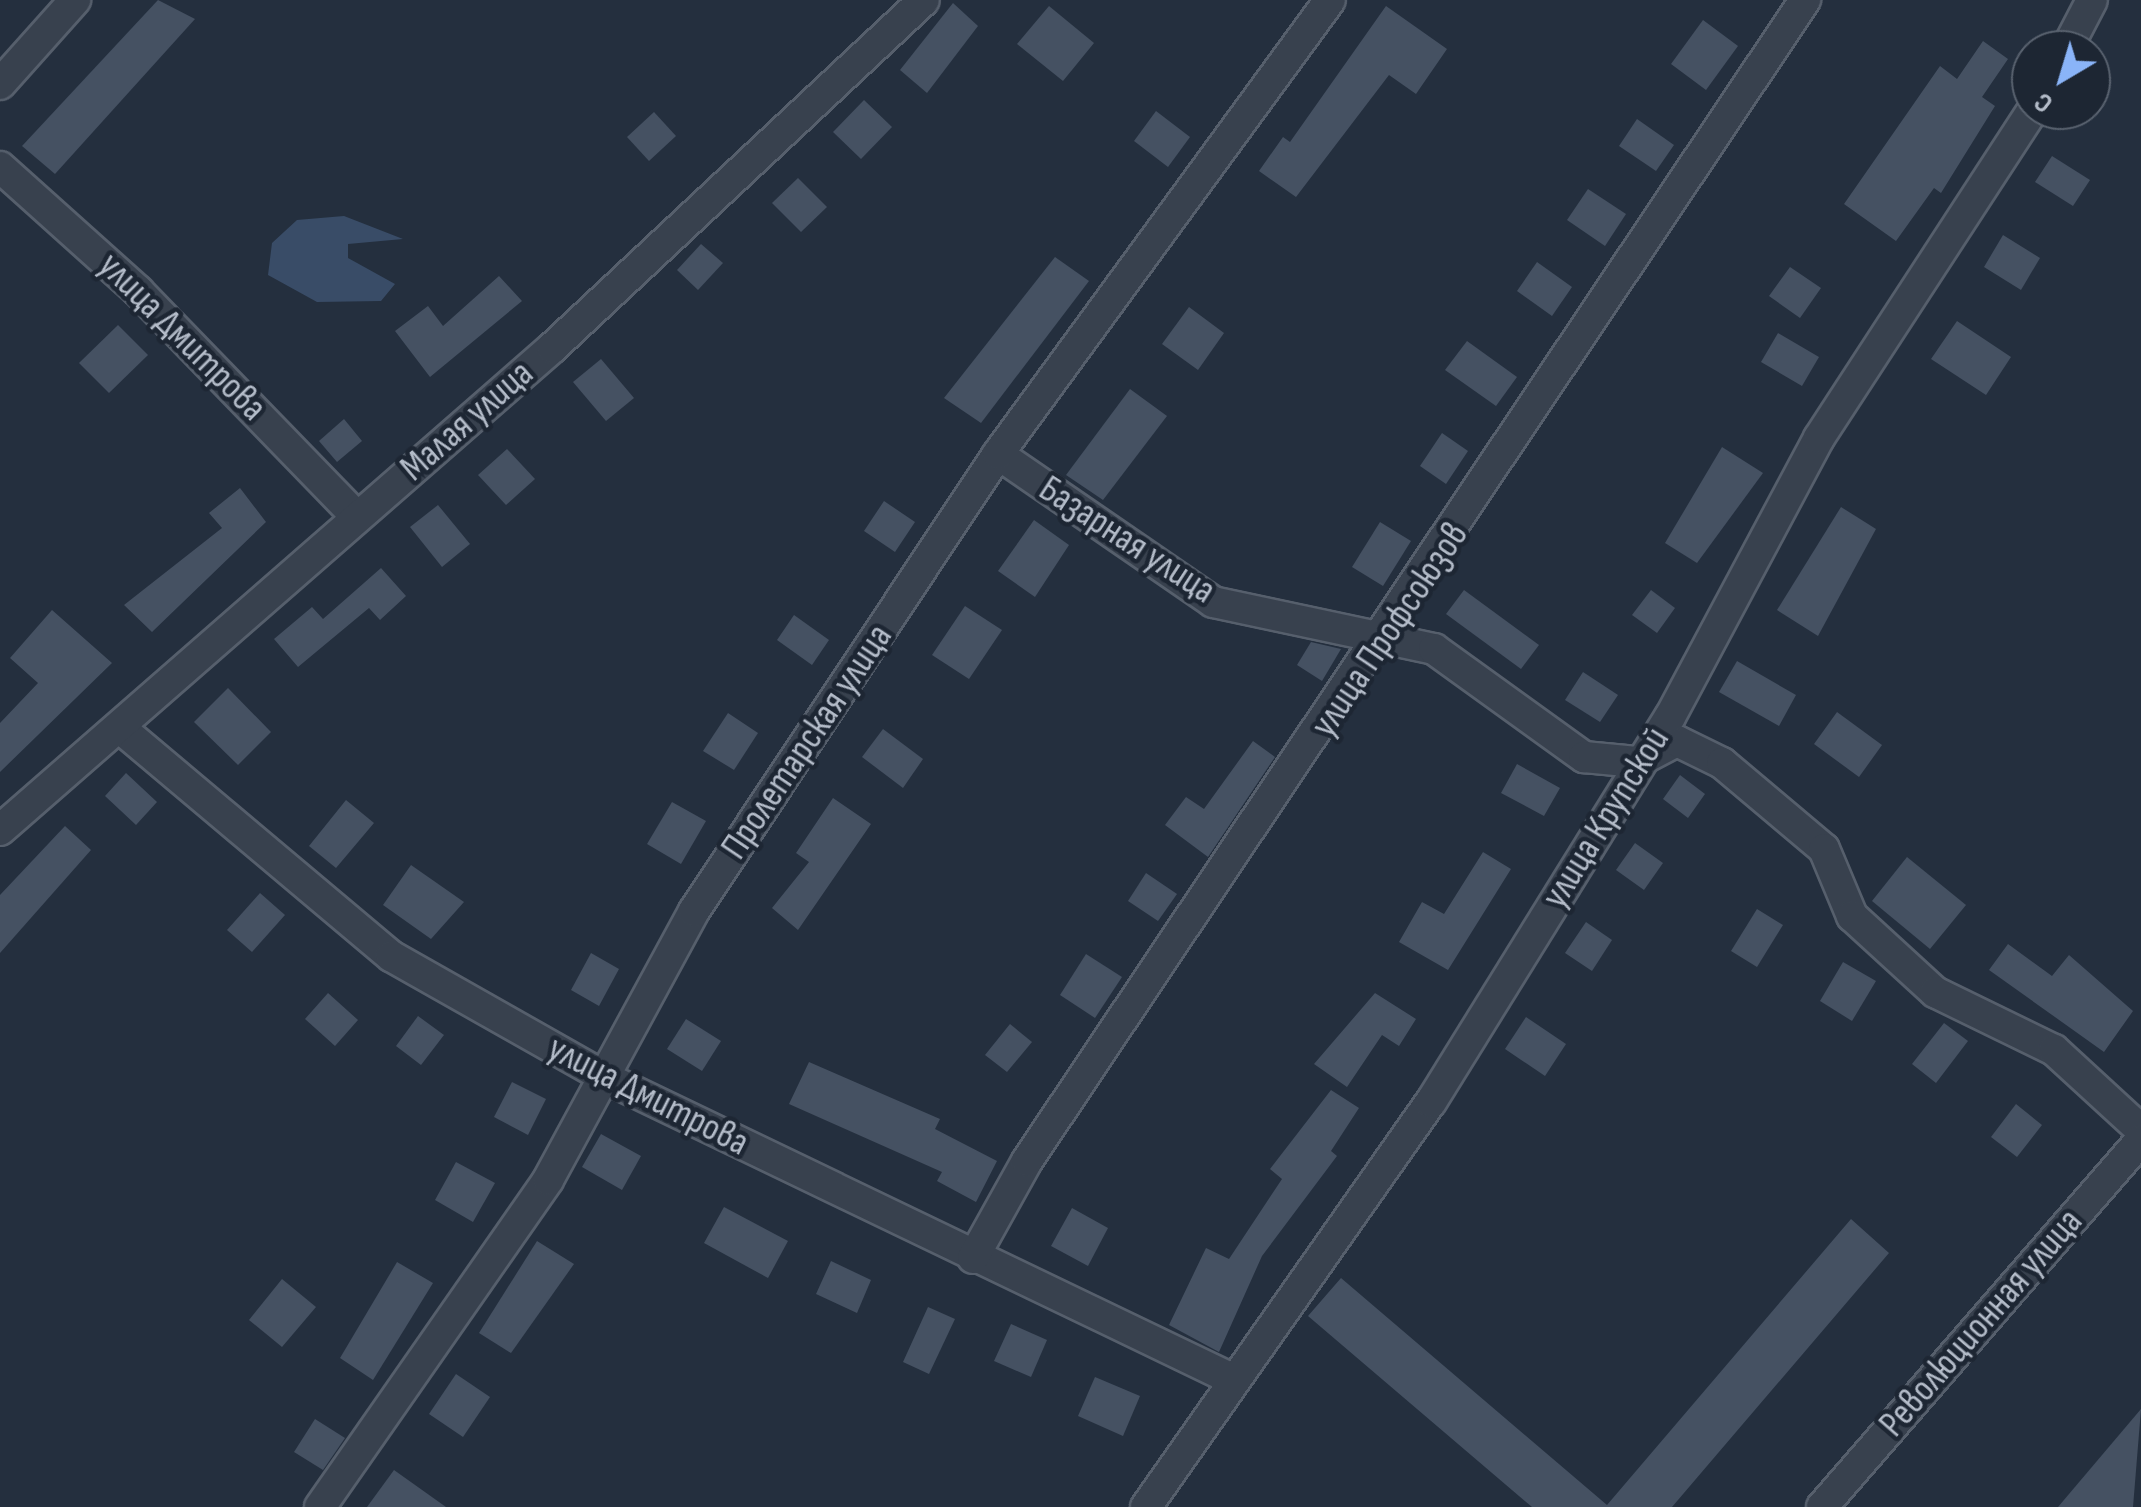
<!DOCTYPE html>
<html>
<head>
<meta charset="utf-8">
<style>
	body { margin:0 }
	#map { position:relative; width:2141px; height:1507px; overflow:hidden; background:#242f3e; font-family:"Sofia Sans Condensed",sans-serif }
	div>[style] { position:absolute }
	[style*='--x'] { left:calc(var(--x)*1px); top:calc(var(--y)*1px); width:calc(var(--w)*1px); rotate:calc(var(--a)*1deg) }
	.water>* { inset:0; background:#394c67 }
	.building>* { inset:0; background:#455162 }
	.roads { filter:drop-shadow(2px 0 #565f6c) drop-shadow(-2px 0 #565f6c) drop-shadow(0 2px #565f6c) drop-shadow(0 -2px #565f6c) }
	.minor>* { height:30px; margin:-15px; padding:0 15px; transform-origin:15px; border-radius:15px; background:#38414e }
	span { translate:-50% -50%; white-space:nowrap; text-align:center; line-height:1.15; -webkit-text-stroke:9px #1d2633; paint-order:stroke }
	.street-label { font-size:38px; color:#b4bcc9 }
	.north { position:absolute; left:2011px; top:30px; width:100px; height:100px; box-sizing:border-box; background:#1d2633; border:2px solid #59626f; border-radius:50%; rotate:218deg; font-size:28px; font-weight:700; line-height:40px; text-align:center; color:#b4bcc9 }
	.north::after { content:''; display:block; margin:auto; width:35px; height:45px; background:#8ab4f8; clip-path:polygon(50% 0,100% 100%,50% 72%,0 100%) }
</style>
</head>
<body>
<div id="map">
	<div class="water">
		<div style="clip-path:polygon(344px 216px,403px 239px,348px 244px,348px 258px,395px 284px,381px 301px,317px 302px,268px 275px,272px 243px,297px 220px)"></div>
	</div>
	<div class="building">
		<div style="clip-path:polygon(158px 0,195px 19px,55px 174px,22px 146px)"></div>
		<div style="clip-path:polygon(953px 3px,978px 26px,927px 93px,900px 70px)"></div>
		<div style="clip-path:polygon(1049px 6px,1094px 43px,1063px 81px,1017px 44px)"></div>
		<div style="clip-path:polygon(1386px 6px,1447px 49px,1416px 94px,1389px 75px,1296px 197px,1259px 171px,1283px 137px,1290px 142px)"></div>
		<div style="clip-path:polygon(1703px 20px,1738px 46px,1706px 90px,1671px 64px)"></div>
		<div style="clip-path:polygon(1983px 41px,2008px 59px,1982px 97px,1995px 106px,1941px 193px,1934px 188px,1896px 241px,1844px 204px,1940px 66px,1957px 79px)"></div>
		<div style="clip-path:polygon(864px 100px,892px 127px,861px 159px,833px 132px)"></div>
		<div style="clip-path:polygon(1156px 111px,1190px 137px,1168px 167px,1134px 141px)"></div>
		<div style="clip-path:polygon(654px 112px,676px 136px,649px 161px,627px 137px)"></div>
		<div style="clip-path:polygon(1637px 119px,1674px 145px,1656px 171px,1619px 146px)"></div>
		<div style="clip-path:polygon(2052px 156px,2090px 180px,2073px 206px,2035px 182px)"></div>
		<div style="clip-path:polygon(798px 178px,827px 207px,801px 232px,772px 203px)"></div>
		<div style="clip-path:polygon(1588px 189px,1626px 214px,1605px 246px,1567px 220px)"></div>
		<div style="clip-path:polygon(2003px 235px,2040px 258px,2021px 290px,1984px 267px)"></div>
		<div style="clip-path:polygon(701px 244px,723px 263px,698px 290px,677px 270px)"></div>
		<div style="clip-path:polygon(1055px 257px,1089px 281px,981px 423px,944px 398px)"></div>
		<div style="clip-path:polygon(1537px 262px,1572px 287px,1552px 316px,1517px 291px)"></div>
		<div style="clip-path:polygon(1790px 267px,1821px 288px,1800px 318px,1769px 296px)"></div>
		<div style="clip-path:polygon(499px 276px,522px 301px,430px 377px,395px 331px,428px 306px,443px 326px)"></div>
		<div style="clip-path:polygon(1189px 307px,1224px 333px,1198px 370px,1162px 344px)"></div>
		<div style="clip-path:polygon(1957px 321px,2011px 357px,1986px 395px,1931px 359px)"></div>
		<div style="clip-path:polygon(118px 325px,148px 355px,109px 393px,79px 363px)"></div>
		<div style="clip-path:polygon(1778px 333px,1819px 357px,1802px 386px,1761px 362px)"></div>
		<div style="clip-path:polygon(1467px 341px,1517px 377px,1496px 406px,1445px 370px)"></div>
		<div style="clip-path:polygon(601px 359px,634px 398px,606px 421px,573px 382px)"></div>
		<div style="clip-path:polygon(1130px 389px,1167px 416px,1103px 500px,1066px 475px)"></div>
		<div style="clip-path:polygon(344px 419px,362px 441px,337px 462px,319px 441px)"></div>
		<div style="clip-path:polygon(1442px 433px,1468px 451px,1446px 484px,1420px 466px)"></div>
		<div style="clip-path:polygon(1722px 447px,1763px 473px,1697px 563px,1665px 543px)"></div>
		<div style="clip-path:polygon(507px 449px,535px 479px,506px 505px,478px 475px)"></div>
		<div style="clip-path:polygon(240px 488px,266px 522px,152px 632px,124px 605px,222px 528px,209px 513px)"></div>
		<div style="clip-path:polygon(884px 501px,915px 522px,895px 552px,864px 531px)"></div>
		<div style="clip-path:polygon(438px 505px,470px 544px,442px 567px,410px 527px)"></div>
		<div style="clip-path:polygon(1841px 507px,1876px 529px,1818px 636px,1777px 610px)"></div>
		<div style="clip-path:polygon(1034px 520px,1069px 545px,1035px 597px,998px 571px)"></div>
		<div style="clip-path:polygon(1380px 522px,1411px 541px,1383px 586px,1352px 567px)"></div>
		<div style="clip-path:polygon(381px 568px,406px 596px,380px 620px,369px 608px,298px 667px,274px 639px,312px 607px,323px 619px)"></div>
		<div style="clip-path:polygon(1464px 590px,1539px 645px,1521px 669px,1446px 614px)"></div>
		<div style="clip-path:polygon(1651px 590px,1675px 608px,1657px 633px,1632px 615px)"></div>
		<div style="clip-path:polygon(965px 606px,1002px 630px,969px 679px,932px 655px)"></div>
		<div style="clip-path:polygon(52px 610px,112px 663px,0 772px,0 723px,38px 683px,10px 658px)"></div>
		<div style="clip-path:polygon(794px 615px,829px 640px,812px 665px,777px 640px)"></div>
		<div style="clip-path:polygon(1311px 642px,1341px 649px,1322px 681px,1297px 665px)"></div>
		<div style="clip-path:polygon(1737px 661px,1796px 695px,1779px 726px,1719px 692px)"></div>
		<div style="clip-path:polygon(1583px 672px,1618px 695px,1600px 722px,1565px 700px)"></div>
		<div style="clip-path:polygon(228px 688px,271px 732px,238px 765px,194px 722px)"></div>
		<div style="clip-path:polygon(1837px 712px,1882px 745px,1859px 777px,1814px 744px)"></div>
		<div style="clip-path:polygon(728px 713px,758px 733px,734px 770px,703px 751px)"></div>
		<div style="clip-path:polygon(883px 729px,923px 759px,903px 788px,862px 757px)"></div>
		<div style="clip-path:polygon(1253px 741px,1275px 757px,1208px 857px,1165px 825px,1186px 797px,1204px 809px)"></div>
		<div style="clip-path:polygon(1517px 764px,1560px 788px,1544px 816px,1501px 793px)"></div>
		<div style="clip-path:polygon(126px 773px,157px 802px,136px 825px,105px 796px)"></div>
		<div style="clip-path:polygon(1680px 775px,1705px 794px,1688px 818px,1663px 799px)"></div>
		<div style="clip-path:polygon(833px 798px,871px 824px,798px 930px,772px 908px,809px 862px,796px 853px)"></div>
		<div style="clip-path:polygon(346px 800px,374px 823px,336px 868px,309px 846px)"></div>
		<div style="clip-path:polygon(672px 802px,706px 821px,681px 864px,647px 844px)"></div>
		<div style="clip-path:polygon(65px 826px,91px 850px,0 953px,0 895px)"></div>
		<div style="clip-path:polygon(1635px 843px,1663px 863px,1644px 890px,1616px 870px)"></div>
		<div style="clip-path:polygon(1483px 852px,1511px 869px,1448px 970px,1399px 942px,1422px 902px,1444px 914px)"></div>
		<div style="clip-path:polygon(1907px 857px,1966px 905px,1930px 949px,1872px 901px)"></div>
		<div style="clip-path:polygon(411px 865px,464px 902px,431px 939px,383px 905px)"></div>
		<div style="clip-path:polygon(1146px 873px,1177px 894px,1158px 921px,1128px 901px)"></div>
		<div style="clip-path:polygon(260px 893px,285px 915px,252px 952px,227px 930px)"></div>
		<div style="clip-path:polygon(1757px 909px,1783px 925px,1757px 967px,1731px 951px)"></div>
		<div style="clip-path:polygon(1586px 922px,1612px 940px,1592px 971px,1565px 953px)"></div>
		<div style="clip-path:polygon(2008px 944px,2052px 976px,2069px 955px,2133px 1011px,2104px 1052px,1989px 970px)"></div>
		<div style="clip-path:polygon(591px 953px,619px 969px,599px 1006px,571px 990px)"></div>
		<div style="clip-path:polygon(1086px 954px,1122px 977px,1095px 1018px,1060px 995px)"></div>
		<div style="clip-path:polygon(1843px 962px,1876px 981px,1852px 1021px,1820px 1001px)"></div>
		<div style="clip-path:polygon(328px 993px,358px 1020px,335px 1046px,305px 1019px)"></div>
		<div style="clip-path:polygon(1375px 993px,1416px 1019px,1399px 1046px,1382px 1035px,1347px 1087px,1314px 1064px)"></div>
		<div style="clip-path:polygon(418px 1016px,444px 1035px,421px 1065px,396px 1046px)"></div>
		<div style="clip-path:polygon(1526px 1017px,1566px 1044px,1545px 1076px,1505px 1049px)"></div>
		<div style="clip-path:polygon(686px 1019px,721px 1041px,702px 1071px,667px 1049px)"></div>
		<div style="clip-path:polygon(1944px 1023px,1968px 1041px,1936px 1083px,1912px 1064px)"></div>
		<div style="clip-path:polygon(1010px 1024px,1032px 1042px,1007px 1072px,985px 1055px)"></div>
		<div style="clip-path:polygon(809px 1062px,940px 1119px,935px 1129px,997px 1161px,976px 1202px,937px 1181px,942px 1172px,789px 1104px)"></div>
		<div style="clip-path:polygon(512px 1082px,546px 1099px,528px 1135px,494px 1117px)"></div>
		<div style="clip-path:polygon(1331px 1090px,1359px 1108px,1331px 1151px,1337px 1156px,1262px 1256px,1219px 1352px,1169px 1325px,1206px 1248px,1229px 1259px,1282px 1179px,1270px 1169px)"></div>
		<div style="clip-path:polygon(2016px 1104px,2042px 1125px,2017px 1157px,1991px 1137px)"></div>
		<div style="clip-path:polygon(601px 1134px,641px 1156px,622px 1190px,582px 1167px)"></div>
		<div style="clip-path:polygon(456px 1162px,495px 1183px,473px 1222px,435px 1200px)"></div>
		<div style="clip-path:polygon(724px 1207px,788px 1241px,768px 1278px,704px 1243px)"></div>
		<div style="clip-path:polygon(1072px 1208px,1108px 1228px,1088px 1266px,1051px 1246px)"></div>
		<div style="clip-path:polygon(1851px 1219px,1889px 1253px,1672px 1507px,1532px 1507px,1308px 1316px,1341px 1278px,1607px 1505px)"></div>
		<div style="clip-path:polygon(537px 1241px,574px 1264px,511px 1353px,479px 1333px)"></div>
		<div style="clip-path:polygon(831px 1261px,871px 1280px,857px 1313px,816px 1294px)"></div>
		<div style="clip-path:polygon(397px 1262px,433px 1283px,373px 1380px,340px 1358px)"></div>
		<div style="clip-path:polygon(282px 1279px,316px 1307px,282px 1347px,249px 1320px)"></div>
		<div style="clip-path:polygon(928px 1307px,955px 1319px,929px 1374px,903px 1362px)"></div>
		<div style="clip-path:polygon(1011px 1324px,1047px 1340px,1031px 1377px,994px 1361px)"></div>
		<div style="clip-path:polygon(456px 1374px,490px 1397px,463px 1437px,429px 1414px)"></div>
		<div style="clip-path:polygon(1095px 1377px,1140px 1396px,1123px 1436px,1078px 1416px)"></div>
		<div style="clip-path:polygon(2141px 1409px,2133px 1507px,2058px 1507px)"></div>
		<div style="clip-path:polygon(315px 1419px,345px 1438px,323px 1470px,294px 1452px)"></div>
		<div style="clip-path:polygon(394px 1470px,446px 1507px,367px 1507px)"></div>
	</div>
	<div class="roads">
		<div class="minor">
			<div style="--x:2066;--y:50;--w:56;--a:-62.5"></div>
			<div style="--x:0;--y:84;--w:113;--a:-48.2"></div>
			<div style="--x:0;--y:167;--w:186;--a:41.9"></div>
			<div style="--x:138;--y:291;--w:313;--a:45.9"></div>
			<div style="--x:998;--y:454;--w:261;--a:34.5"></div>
			<div style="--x:1213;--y:602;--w:226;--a:12"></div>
			<div style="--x:1434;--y:649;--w:185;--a:35.8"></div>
			<div style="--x:1584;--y:757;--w:53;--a:5.4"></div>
			<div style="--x:1637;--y:762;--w:45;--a:-27.7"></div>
			<div style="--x:1677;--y:741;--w:50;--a:26.1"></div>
			<div style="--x:1722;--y:763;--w:133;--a:40.1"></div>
			<div style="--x:1824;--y:849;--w:73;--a:67.3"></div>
			<div style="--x:1852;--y:916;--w:113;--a:42.5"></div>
			<div style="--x:1935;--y:992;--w:132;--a:26"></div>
			<div style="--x:2054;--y:1050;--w:118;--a:42.6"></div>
			<div style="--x:119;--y:727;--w:356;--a:40.1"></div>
			<div style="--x:391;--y:956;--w:249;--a:29.5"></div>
			<div style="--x:608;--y:1079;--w:692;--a:25.68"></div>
			<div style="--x:0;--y:830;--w:733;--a:-41.13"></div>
			<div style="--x:552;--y:348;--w:509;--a:-43.09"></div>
			<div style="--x:973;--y:1258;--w:111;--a:-60.9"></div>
			<div style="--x:1027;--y:1161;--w:1398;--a:-56.17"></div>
			<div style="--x:320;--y:1507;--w:399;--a:-55.1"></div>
			<div style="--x:548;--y:1180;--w:306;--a:-61.5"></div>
			<div style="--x:694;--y:911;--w:549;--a:-56.37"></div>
			<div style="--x:998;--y:454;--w:562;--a:-53.82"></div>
			<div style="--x:1146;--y:1507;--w:495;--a:-54.9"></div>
			<div style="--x:1431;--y:1102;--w:453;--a:-58.2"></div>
			<div style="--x:1670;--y:717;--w:316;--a:-61.9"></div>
			<div style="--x:1819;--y:438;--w:392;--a:-56.9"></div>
			<div style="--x:1822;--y:1507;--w:486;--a:-49"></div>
		</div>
	</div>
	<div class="street-label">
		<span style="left:182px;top:337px;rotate:45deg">улица Дмитрова</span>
		<span style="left:467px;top:421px;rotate:-41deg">Малая улица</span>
		<span style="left:1127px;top:540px;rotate:33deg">Базарная улица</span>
		<span style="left:1390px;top:630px;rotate:-56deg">улица Профсоюзов</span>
		<span style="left:807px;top:742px;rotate:-56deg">Пролетарская улица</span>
		<span style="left:1606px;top:818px;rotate:-58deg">улица Крупской</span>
		<span style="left:648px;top:1096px;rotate:27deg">улица Дмитрова</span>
		<span style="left:1981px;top:1323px;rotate:-49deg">Революционная улица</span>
	</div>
	<div class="north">С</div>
</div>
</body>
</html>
